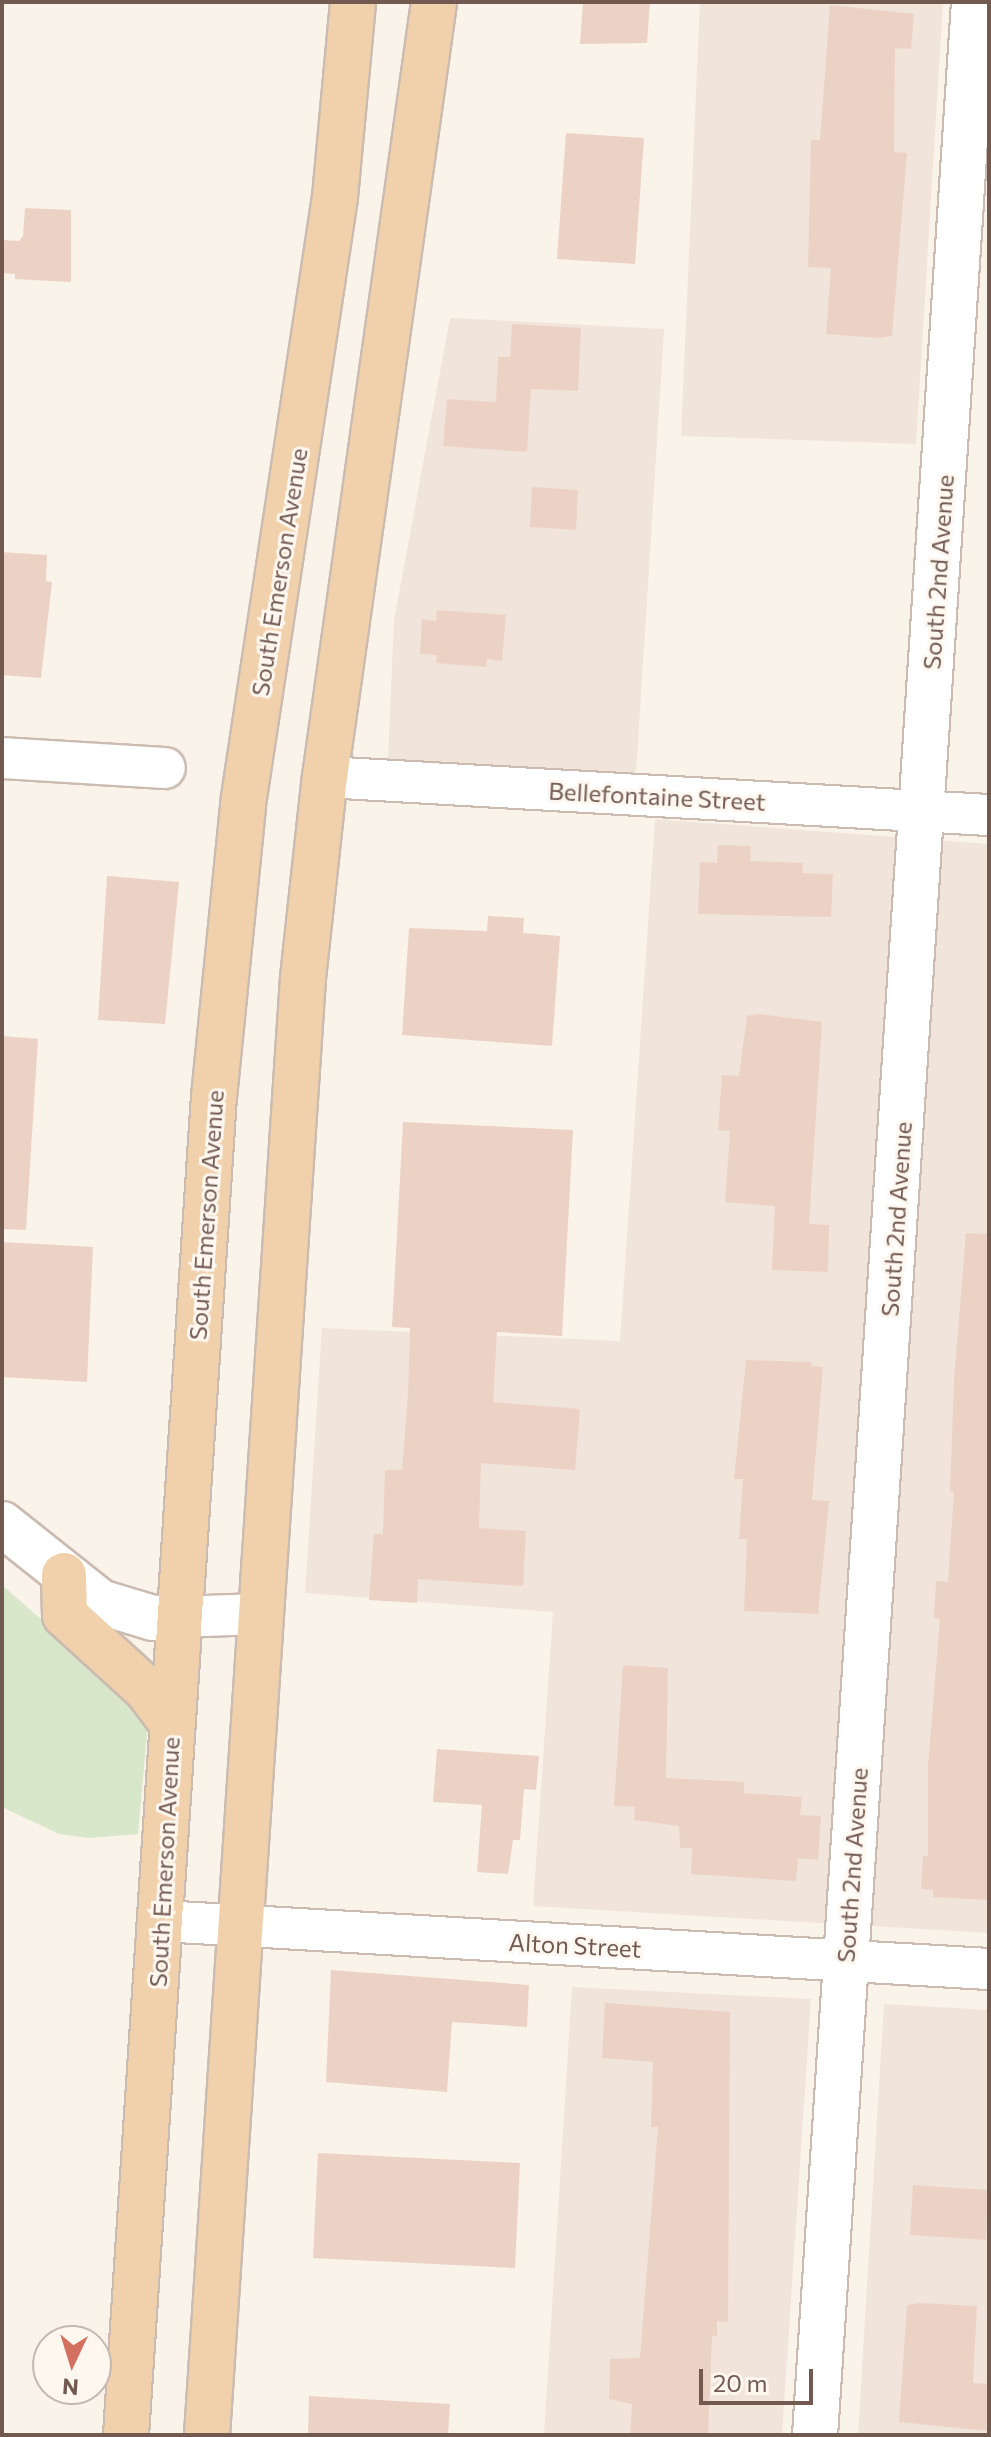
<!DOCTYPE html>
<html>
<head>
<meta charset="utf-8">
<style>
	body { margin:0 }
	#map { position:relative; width:991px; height:2437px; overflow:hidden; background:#faf3ea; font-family:Commissioner,sans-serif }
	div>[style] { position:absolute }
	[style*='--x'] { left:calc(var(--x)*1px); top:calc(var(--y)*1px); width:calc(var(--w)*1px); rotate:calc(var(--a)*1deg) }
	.residential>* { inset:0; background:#f1e4da }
	.green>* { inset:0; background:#d8e6ca }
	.building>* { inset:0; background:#ecd2c5 }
	.roads { filter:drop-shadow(2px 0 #cbbbb1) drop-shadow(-2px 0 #cbbbb1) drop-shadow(0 2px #cbbbb1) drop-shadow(0 -2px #cbbbb1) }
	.street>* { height:40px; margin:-20px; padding:0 20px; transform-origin:20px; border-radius:20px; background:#fff }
	.secondary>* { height:44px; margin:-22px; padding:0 22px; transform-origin:22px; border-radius:22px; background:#fff }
	.primary>* { height:44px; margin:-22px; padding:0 22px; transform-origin:22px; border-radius:22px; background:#f0d1ac }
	span { translate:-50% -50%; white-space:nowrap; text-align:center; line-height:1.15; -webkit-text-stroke:6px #fdf7f0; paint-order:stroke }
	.street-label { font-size:24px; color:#725a51 }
	.frame { position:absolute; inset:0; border:4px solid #725a51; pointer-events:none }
	.north { position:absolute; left:32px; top:2325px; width:80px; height:80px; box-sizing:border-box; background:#fdf7f0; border:2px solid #c5b8b0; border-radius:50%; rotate:184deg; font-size:22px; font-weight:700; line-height:32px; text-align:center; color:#725a51 }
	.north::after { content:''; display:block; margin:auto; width:28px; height:36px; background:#d47060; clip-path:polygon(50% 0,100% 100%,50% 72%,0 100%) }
	.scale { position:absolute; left:699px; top:2369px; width:114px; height:36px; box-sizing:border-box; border:4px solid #725a51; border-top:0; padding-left:10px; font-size:24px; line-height:28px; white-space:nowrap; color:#725a51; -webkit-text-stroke:6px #fdf7f0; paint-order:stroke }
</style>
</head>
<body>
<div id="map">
	<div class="residential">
		<div style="clip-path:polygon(700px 2px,943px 2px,916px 444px,681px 436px)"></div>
		<div style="clip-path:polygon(450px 318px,664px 329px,636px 775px,388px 759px,394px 620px)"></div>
		<div style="clip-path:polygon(655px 819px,989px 844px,989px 1933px,533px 1906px,553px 1612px,305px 1593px,322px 1328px,620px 1341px)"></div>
		<div style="clip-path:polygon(572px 1987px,811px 1999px,782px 2435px,544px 2435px)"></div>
		<div style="clip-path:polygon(884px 2004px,989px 2010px,989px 2435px,858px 2435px)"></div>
	</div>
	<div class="green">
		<div style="clip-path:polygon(2px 1585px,128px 1696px,148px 1723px,138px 1834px,89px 1838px,59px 1834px,2px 1807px)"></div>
	</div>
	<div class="building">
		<div style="clip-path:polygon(583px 2px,650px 2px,647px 43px,580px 44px)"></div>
		<div style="clip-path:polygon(830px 5px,914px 14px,911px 49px,895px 48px,894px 152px,907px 153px,892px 336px,879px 338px,826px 334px,831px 268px,808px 267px,811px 140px,820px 140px)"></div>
		<div style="clip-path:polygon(566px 133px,644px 138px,635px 264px,557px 259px)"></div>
		<div style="clip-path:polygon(25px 208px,71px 210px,71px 282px,15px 279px,15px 274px,2px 273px,2px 240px,19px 241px,23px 236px)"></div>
		<div style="clip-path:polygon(512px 324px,581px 328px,578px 391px,531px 389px,527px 452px,443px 446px,447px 399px,496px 402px,498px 357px,510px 357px)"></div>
		<div style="clip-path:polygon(532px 487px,578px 490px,576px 530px,530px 527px)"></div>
		<div style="clip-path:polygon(2px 552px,47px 555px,46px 581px,52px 582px,41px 678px,2px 675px)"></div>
		<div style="clip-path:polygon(437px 610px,506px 615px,502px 661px,487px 659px,486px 667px,436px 663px,437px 655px,420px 654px,422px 619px,436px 621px)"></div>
		<div style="clip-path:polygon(718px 845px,751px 846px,750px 861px,803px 863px,802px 873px,833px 874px,831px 917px,698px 914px,700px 862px,717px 863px)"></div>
		<div style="clip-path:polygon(107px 876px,179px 882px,165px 1024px,98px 1020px)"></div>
		<div style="clip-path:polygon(488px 916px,524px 918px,523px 933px,560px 936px,552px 1046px,402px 1035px,409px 928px,487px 931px)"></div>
		<div style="clip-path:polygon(758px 1014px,822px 1022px,809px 1224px,829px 1225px,828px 1272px,772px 1270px,775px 1206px,725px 1202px,730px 1131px,718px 1130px,722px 1075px,739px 1076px,747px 1016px)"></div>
		<div style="clip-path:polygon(2px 1036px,38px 1039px,26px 1230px,2px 1229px)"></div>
		<div style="clip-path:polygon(403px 1122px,573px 1130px,562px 1336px,497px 1332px,493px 1402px,580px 1409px,575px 1470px,481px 1463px,479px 1528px,526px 1531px,523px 1586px,418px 1579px,417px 1603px,369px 1600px,374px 1534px,383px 1534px,385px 1470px,402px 1470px,408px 1394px,410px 1328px,392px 1327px)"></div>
		<div style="clip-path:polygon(966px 1233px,989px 1234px,989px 1900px,933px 1897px,933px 1890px,921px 1889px,923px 1856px,928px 1856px,928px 1765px,940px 1619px,934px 1618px,936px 1581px,948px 1582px,954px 1492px,950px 1491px,954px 1379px)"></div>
		<div style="clip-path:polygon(2px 1242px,93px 1247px,87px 1382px,2px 1377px)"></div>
		<div style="clip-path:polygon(746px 1360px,812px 1362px,811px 1366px,823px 1367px,812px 1500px,829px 1501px,818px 1614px,744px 1611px,747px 1539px,739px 1539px,743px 1479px,734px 1479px)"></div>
		<div style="clip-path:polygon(623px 1665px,668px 1668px,666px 1778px,744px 1782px,744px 1793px,802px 1797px,800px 1815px,821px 1816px,818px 1860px,798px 1858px,796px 1881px,691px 1874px,692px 1848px,680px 1848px,679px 1826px,634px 1820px,635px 1807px,614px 1806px)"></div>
		<div style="clip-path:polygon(437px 1749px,539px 1756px,536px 1790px,524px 1789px,520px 1840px,513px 1840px,508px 1874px,477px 1872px,482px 1805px,433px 1802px)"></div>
		<div style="clip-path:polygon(331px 1970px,529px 1985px,527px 2027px,452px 2022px,447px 2092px,326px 2082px)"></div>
		<div style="clip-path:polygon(605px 2003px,730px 2012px,728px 2322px,717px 2321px,717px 2336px,712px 2336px,708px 2435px,630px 2435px,632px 2404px,609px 2399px,610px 2359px,640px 2358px,658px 2127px,651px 2127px,653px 2062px,602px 2058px)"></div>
		<div style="clip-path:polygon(318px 2153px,520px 2163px,515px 2268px,313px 2258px)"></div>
		<div style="clip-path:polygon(913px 2185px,988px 2190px,986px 2240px,910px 2235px)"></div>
		<div style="clip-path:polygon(920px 2303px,977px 2306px,973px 2383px,989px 2384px,989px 2431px,899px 2422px,907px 2305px)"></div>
		<div style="clip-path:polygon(309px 2396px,450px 2404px,448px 2435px,308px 2435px)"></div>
	</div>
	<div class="roads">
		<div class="street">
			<div style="--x:2;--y:758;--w:163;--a:3.5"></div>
			<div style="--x:325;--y:777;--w:665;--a:3.28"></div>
			<div style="--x:177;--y:1617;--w:82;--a:-2.1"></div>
			<div style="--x:161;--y:1921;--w:829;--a:3.32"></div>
		</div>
		<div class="secondary">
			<div style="--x:2;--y:1524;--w:125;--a:38.5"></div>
			<div style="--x:100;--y:1602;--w:55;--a:16.8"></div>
			<div style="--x:153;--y:1618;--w:24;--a:-2"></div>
			<div style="--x:815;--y:2435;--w:2438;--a:-86.26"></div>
		</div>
		<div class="primary">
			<div style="--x:64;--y:1575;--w:40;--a:88.6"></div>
			<div style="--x:65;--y:1615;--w:111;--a:42.4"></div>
			<div style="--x:147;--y:1690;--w:41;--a:52.9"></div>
			<div style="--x:126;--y:2435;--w:1341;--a:-86.24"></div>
			<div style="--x:214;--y:1097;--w:294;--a:-84.3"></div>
			<div style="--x:243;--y:804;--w:614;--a:-81.38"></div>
			<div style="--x:335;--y:197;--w:196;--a:-84.7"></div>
			<div style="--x:207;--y:2435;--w:1460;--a:-86.23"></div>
			<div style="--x:303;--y:978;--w:202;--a:-83.8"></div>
			<div style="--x:325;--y:777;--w:783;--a:-81.99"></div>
		</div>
	</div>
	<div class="street-label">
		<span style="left:279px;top:572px;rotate:-81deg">South Emerson Avenue</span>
		<span style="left:938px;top:572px;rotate:-86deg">South 2nd Avenue</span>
		<span style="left:657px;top:796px;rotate:3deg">Bellefontaine Street</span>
		<span style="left:206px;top:1215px;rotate:-86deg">South Emerson Avenue</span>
		<span style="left:896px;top:1219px;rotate:-86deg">South 2nd Avenue</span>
		<span style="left:164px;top:1862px;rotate:-87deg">South Emerson Avenue</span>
		<span style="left:852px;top:1865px;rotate:-86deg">South 2nd Avenue</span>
		<span style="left:575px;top:1945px;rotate:3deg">Alton Street</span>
	</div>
	<div class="frame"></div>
	<div class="north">N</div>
	<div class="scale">20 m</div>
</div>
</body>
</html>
